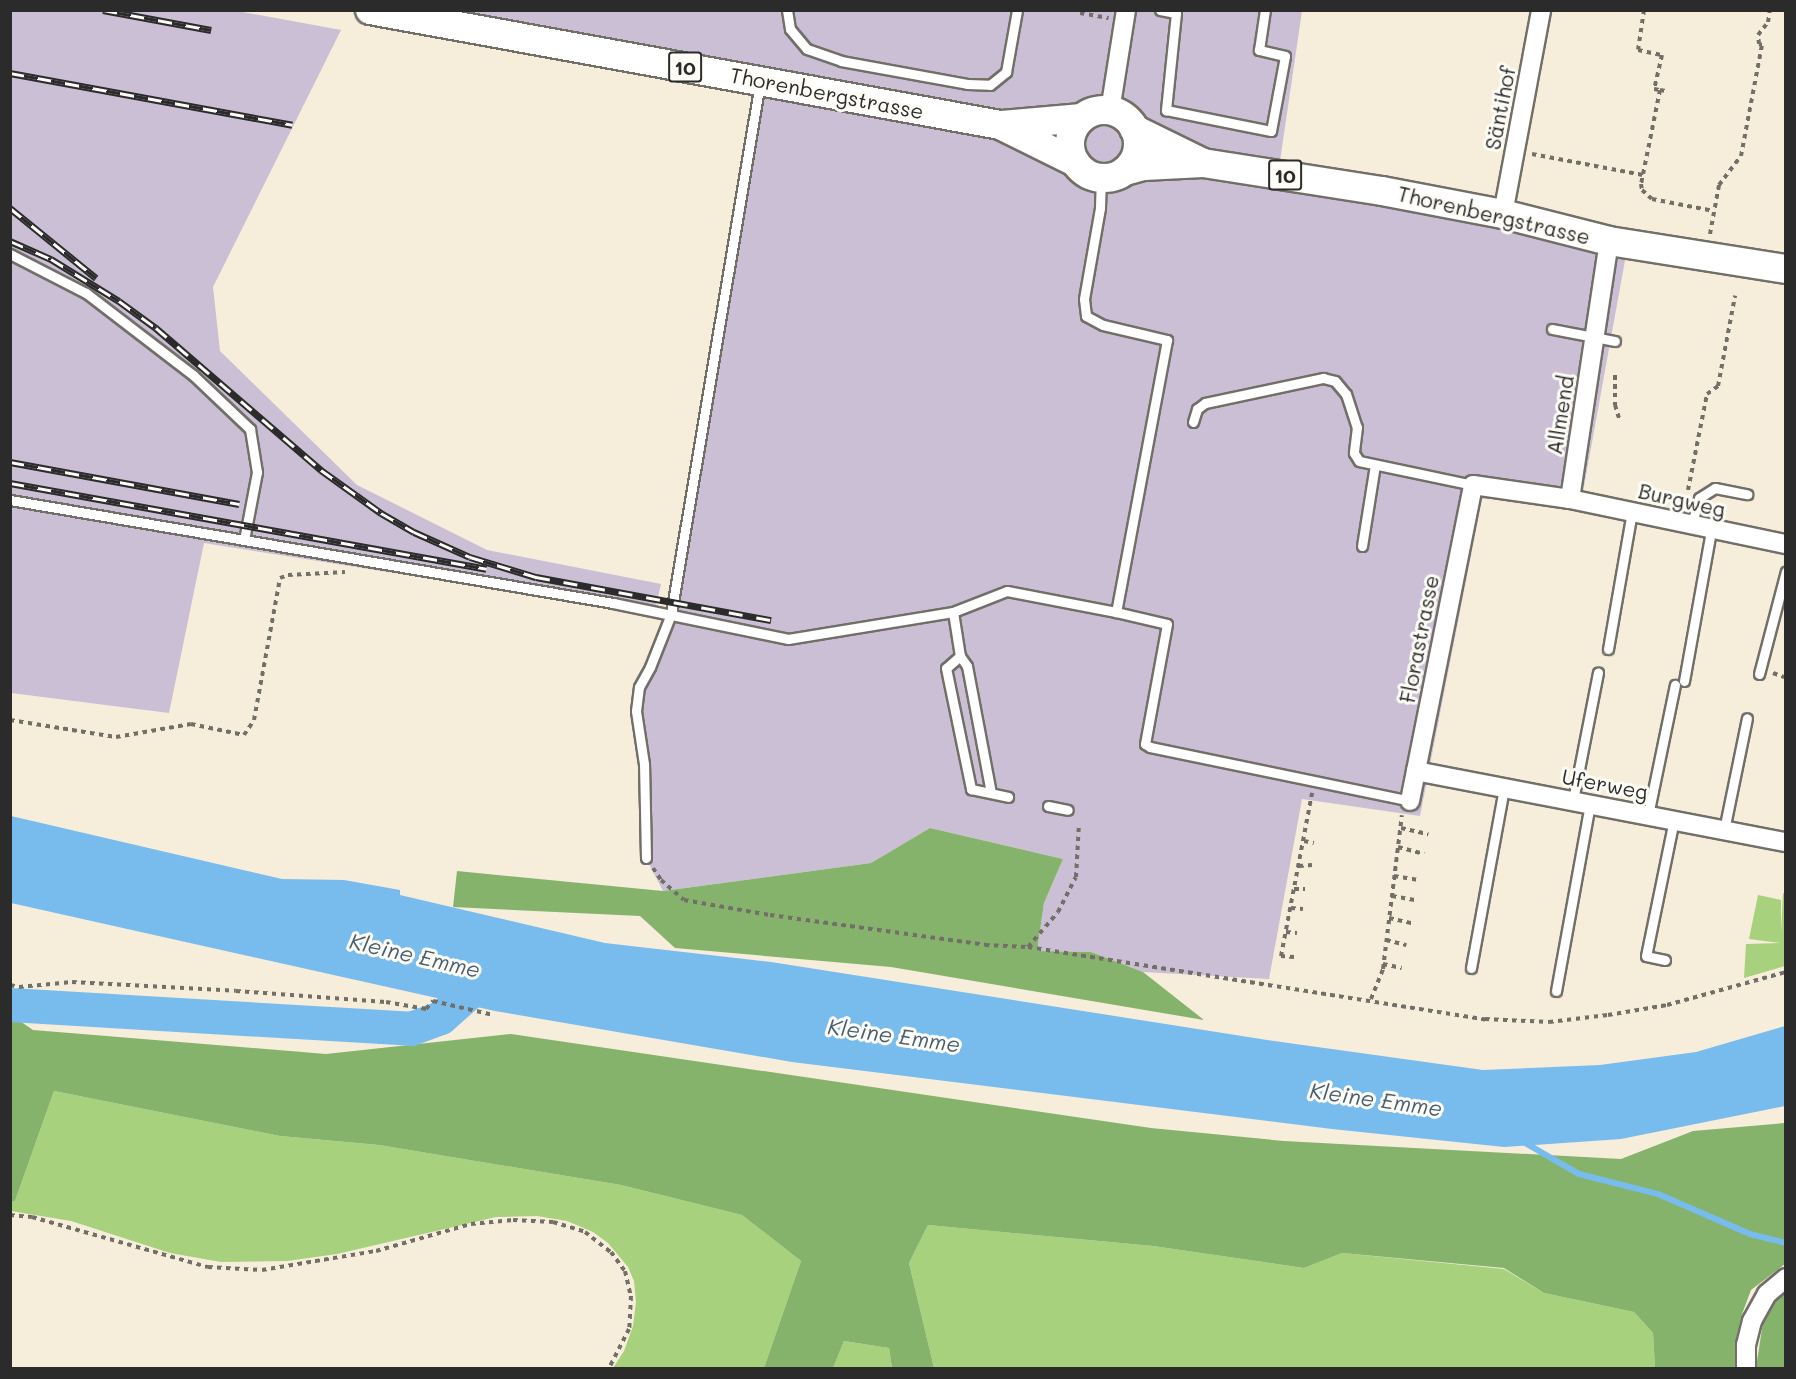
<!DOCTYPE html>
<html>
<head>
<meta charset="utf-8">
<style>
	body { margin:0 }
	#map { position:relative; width:1796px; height:1379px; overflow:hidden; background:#f7eddb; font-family:Mali,sans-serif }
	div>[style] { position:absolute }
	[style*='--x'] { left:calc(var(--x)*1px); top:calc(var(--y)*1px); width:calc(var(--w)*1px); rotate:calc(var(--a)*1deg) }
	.industrial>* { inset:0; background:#cbbfd5 }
	.green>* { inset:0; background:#a7d17d }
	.forest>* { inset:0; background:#85b36c }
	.water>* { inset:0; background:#78bcee }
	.stream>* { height:6px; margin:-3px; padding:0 3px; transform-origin:3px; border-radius:3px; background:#78bcee }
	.river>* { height:34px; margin:-17px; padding:0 17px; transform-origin:17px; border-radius:17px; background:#78bcee }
	.path>* { height:4px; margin-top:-2px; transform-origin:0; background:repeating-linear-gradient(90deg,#726f69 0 4.5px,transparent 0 9px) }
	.roads { filter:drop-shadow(2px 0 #726f69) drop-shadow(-2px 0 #726f69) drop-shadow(0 2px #726f69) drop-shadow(0 -2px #726f69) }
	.lane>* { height:9px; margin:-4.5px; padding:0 4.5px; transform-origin:4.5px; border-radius:4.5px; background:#fff }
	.street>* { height:18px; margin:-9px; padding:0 9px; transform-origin:9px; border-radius:9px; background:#fff }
	.primary>* { height:28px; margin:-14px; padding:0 14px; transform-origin:14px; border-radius:14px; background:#fff }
	.primary>.ring { margin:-14px; padding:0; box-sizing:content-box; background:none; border:28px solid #fff; border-radius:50% }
	.rail>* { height:7px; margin-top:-3.5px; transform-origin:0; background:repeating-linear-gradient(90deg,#fdfcf7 0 14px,#2b2b2b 0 28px); box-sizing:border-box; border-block:2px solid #2b2b2b }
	span { translate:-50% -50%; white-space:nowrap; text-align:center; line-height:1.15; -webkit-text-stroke:6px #fdfcf7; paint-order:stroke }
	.shield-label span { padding:2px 4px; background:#fdfcf7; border:2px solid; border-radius:4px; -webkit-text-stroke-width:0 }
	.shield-label { font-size:20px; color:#2b2b2b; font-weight:700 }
	.street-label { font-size:21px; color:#2b2b2b }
	.water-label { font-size:22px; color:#465e6f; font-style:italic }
	.frame { position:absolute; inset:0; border:12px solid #2b2b2b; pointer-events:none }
</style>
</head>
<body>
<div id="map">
	<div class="industrial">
		<div style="clip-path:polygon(423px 10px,1302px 11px,1280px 161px,1626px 255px,1583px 492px,1482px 499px,1420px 816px,1302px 799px,1269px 979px,1143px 972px,1091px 952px,1037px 951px,1044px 903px,1063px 859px,930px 828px,871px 863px,663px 891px,646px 858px,644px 764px,636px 711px,639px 687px,671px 614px,760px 81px)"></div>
		<div style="clip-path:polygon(11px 11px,237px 11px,341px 30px,213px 287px,220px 351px,357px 485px,487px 550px,661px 584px,654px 614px,204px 543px,169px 713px,11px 693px)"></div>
	</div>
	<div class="green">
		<div style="clip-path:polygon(1783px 893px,1786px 894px,1785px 966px,1744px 978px,1746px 944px,1781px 943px,1749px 939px,1758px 895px,1781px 900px,1781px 933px)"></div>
		<div style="clip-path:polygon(54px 1091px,280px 1136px,379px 1145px,621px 1185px,742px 1215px,801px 1261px,764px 1368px,613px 1368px,624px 1351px,633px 1326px,636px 1302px,634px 1281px,628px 1267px,608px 1243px,593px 1232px,567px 1221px,537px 1216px,496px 1217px,337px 1254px,287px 1261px,221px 1262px,170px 1253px,71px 1221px,11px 1211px,11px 1202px,15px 1201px)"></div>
		<div style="clip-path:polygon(928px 1225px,1153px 1246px,1304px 1268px,1342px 1253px,1504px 1269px,1544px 1293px,1634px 1312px,1653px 1333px,1655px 1368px,934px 1368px,909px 1263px)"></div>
		<div style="clip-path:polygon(844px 1341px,889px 1348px,892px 1368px,833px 1368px)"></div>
	</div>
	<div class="forest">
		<div style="clip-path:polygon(930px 828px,1063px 859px,1044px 903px,1037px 951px,1091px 952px,1143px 972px,1204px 1020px,891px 967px,675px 948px,640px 916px,453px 907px,457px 871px,663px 891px,871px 863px)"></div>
		<div style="clip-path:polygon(11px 1015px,33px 1030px,326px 1054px,511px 1034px,1151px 1128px,1284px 1141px,1621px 1159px,1693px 1131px,1785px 1123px,1785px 1264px,1751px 1290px,1742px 1314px,1736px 1339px,1735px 1368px,1655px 1368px,1653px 1333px,1634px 1312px,1544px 1293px,1504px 1268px,1342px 1253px,1304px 1268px,1153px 1246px,928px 1225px,909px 1263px,934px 1368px,892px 1368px,889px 1348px,844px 1341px,833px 1368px,764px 1368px,801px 1261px,742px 1215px,621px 1185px,379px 1145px,280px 1136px,54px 1091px,15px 1201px,11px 1202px)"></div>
		<div style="clip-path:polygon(1785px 1287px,1785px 1368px,1756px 1368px,1765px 1309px)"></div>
	</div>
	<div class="water">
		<div style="clip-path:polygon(11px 816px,282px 879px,344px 880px,400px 890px,400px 895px,605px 943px,771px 962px,1274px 1041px,1483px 1070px,1600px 1065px,1696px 1052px,1785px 1026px,1785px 1106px,1621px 1139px,1504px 1147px,1332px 1129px,792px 1062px,495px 1011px,11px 903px)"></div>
	</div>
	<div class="stream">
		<div style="--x:1522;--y:1141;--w:66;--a:30.1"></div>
		<div style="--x:1579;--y:1174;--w:81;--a:14.2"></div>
		<div style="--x:1658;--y:1194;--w:100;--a:23.5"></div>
		<div style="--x:1750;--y:1234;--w:37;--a:14"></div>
	</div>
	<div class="river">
		<div style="--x:10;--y:1005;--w:402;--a:3.4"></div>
		<div style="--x:411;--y:1029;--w:32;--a:-20"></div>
		<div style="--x:441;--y:1018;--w:68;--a:-41.4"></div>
	</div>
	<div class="path">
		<div style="--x:1644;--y:10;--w:40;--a:98.5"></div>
		<div style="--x:1638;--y:50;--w:25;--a:12"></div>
		<div style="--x:1662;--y:55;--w:35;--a:103"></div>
		<div style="--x:1654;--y:89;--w:6;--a:9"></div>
		<div style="--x:1660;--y:90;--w:96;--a:101.4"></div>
		<div style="--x:1641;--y:184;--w:6;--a:81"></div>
		<div style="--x:1642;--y:190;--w:13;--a:42"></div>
		<div style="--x:1652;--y:199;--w:63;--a:11"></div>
		<div style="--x:1080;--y:13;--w:29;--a:10"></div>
		<div style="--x:1660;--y:90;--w:6;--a:9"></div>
		<div style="--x:1532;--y:154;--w:113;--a:10.7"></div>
		<div style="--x:1710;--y:234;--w:50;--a:-79.6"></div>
		<div style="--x:1719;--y:185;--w:36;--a:-53"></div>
		<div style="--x:1741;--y:156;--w:113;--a:-79.3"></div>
		<div style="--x:1762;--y:45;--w:3;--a:-162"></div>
		<div style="--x:1759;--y:44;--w:9;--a:-96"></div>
		<div style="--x:1758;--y:35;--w:16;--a:-52"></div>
		<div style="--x:1768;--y:22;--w:12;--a:-81"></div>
		<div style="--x:1615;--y:375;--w:30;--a:90"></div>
		<div style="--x:1615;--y:405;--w:14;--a:73"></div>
		<div style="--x:1688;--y:490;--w:98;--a:-78.8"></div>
		<div style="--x:1707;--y:394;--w:14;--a:-36"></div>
		<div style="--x:1718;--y:386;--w:92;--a:-79.3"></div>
		<div style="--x:1773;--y:673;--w:12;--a:20"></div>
		<div style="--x:10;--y:720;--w:107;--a:9.1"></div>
		<div style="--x:116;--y:737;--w:76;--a:-9.8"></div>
		<div style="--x:191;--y:724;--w:54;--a:11.7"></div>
		<div style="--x:244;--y:735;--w:18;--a:-56"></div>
		<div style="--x:254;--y:720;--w:144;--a:-79.6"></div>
		<div style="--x:280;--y:578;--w:9;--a:-21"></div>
		<div style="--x:288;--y:575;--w:57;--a:-3"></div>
		<div style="--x:1401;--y:828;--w:28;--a:13"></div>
		<div style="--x:1304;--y:841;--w:10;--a:11"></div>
		<div style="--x:1398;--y:847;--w:27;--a:15"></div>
		<div style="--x:1299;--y:866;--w:13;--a:-4"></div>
		<div style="--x:653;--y:868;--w:14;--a:56"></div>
		<div style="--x:661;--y:880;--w:30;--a:41"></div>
		<div style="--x:684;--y:900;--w:87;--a:9.9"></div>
		<div style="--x:770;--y:915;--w:217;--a:7.9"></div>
		<div style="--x:985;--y:945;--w:43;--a:2.7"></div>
		<div style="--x:1028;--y:947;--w:463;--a:9"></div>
		<div style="--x:1485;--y:1019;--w:64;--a:2.7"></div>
		<div style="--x:1549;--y:1022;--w:59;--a:-6.8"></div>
		<div style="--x:1608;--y:1015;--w:60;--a:-9.6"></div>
		<div style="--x:1667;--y:1005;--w:123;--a:-15.5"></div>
		<div style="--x:1394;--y:876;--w:25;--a:9"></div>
		<div style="--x:1294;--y:889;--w:11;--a:0"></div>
		<div style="--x:1392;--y:896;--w:23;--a:10"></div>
		<div style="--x:1291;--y:908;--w:12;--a:5"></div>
		<div style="--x:1389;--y:918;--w:23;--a:13"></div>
		<div style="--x:1286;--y:932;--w:11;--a:5"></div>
		<div style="--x:1386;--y:940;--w:21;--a:14"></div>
		<div style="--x:1028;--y:947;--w:46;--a:-49.4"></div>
		<div style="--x:1058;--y:912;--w:39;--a:-63"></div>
		<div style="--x:1076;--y:877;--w:54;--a:-86.8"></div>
		<div style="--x:1294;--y:957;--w:13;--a:-176"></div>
		<div style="--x:1281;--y:956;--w:166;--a:-79.2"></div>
		<div style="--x:1383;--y:964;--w:19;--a:12"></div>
		<div style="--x:10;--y:985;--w:9;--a:13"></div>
		<div style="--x:19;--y:987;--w:53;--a:-5.4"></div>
		<div style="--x:72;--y:982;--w:164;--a:3.1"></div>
		<div style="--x:236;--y:991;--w:150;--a:4.2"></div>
		<div style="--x:386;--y:1002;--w:41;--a:9.9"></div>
		<div style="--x:426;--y:1009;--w:11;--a:-49"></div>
		<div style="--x:433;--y:1001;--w:62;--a:13.1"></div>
		<div style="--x:1371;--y:999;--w:32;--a:-68"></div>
		<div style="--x:1383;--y:969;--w:155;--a:-83"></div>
		<div style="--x:10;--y:1215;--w:22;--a:5"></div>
		<div style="--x:32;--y:1217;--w:183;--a:15.9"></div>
		<div style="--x:208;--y:1267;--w:54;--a:3.2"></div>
		<div style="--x:262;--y:1270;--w:116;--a:-9.5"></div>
		<div style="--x:376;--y:1251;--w:99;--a:-15.9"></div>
		<div style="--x:471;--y:1224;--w:42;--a:-5.4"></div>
		<div style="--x:513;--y:1220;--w:40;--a:2.9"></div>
		<div style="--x:553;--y:1222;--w:34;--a:17"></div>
		<div style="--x:585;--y:1232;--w:33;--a:38"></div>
		<div style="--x:611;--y:1252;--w:24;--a:54"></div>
		<div style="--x:625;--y:1271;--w:26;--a:77"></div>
		<div style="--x:631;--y:1296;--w:33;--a:93"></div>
		<div style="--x:629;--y:1329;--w:44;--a:117.1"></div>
	</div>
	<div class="roads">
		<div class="lane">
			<div style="--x:787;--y:10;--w:19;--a:81"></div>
			<div style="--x:790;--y:29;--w:26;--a:50"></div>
			<div style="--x:807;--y:49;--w:36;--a:19"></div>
			<div style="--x:841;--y:61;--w:128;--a:10.3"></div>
			<div style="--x:967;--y:84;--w:23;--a:2"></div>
			<div style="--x:990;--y:85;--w:21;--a:-39"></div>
			<div style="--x:1006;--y:72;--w:63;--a:-79.9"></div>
			<div style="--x:1160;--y:10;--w:16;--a:11"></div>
			<div style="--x:1176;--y:13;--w:98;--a:95.9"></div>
			<div style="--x:1166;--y:110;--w:107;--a:11.3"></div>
			<div style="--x:1271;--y:131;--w:76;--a:-79.4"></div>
			<div style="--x:1285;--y:56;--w:27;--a:-167"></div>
			<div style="--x:1259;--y:50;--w:40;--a:-81.5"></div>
			<div style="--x:1101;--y:178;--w:30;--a:92"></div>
			<div style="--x:1100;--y:208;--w:92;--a:100"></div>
			<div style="--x:1084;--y:299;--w:17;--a:83"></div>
			<div style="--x:1086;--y:316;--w:19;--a:28"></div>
			<div style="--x:1103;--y:325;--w:66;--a:13.2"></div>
			<div style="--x:1167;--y:340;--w:277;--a:100.6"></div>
			<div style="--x:10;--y:254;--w:85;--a:27.2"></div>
			<div style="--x:86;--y:293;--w:135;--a:37.5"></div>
			<div style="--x:193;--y:375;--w:79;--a:43.5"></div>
			<div style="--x:250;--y:429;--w:44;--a:80.8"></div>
			<div style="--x:257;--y:472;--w:69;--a:100.8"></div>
			<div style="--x:1552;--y:329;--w:64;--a:10.8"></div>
			<div style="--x:1193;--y:422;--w:14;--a:-73"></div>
			<div style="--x:1197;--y:409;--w:10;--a:-37"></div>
			<div style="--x:1205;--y:403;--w:121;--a:-12"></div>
			<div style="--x:1323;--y:378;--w:12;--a:14"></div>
			<div style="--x:1335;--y:381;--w:17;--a:50"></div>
			<div style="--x:1346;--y:394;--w:35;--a:72"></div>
			<div style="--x:1357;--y:427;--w:26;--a:97"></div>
			<div style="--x:1354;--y:453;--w:9;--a:58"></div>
			<div style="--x:1359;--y:461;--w:116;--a:11.9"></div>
			<div style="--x:10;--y:500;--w:612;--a:9.69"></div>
			<div style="--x:613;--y:603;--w:179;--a:11.6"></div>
			<div style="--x:788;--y:639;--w:167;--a:-9.3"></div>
			<div style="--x:953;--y:612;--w:58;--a:-21.3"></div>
			<div style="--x:1007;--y:591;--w:111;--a:10.9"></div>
			<div style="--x:1116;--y:612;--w:52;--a:13.2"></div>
			<div style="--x:1167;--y:624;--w:122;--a:100.4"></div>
			<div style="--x:1145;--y:744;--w:6;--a:31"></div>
			<div style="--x:1150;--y:747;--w:266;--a:11.7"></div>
			<div style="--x:1692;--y:523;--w:26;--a:-74"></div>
			<div style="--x:1699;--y:498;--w:19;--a:-32"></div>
			<div style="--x:1715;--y:488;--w:33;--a:11"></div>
			<div style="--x:1362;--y:546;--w:82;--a:-80.9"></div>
			<div style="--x:953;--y:612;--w:45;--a:81"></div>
			<div style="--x:960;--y:656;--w:18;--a:139"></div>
			<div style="--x:946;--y:668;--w:124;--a:78.3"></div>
			<div style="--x:971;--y:789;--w:38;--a:12"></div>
			<div style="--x:1608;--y:649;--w:139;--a:-80.1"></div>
			<div style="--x:960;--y:656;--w:12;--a:55"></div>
			<div style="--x:967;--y:666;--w:129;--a:79.3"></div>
			<div style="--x:1759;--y:674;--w:106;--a:-75.3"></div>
			<div style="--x:1684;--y:681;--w:152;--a:-79.8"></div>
			<div style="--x:1573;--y:800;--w:130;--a:-78.9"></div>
			<div style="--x:1048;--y:806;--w:20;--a:11"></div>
			<div style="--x:1648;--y:815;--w:133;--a:-78.3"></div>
			<div style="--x:1724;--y:830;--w:114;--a:-78.4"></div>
			<div style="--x:646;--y:858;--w:94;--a:-91.2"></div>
			<div style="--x:644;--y:764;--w:54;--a:-98.6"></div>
			<div style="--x:636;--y:711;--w:24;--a:-83"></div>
			<div style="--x:639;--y:687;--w:23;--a:-61"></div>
			<div style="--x:650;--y:667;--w:57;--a:-68.4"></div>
			<div style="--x:671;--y:614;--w:538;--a:-80.49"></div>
			<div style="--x:1665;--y:960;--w:19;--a:-168"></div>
			<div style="--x:1646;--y:956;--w:139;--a:-78.4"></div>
			<div style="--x:1471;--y:968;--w:182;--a:-79.6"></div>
			<div style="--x:1556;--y:991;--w:191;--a:-79.7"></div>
		</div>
		<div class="street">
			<div style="--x:1110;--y:111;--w:102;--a:-81"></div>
			<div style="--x:1503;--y:214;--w:208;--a:-79.4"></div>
			<div style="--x:1570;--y:499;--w:261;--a:-81.4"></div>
			<div style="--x:1416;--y:771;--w:377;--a:10.9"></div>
			<div style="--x:1410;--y:801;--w:322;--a:-78.7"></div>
			<div style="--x:1473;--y:485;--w:98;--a:8.2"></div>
			<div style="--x:1570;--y:499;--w:221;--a:11.8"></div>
			<div style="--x:1746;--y:1368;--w:23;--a:-90"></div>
			<div style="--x:1746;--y:1345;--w:25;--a:-76"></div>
			<div style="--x:1752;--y:1321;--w:31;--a:-61"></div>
			<div style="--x:1767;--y:1294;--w:25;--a:-40"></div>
		</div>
		<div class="primary">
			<div style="--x:370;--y:10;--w:640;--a:10.34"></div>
			<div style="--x:1000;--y:125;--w:84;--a:26.3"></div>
			<div class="ring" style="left:1070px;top:110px;width:40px;height:40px"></div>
			<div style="--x:1002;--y:125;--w:80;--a:-5"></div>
			<div style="--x:1134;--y:129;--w:75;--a:26.2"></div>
			<div style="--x:1125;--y:171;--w:20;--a:-15"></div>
			<div style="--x:1144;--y:166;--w:59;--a:-2.9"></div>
			<div style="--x:1203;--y:163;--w:181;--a:8.9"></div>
			<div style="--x:1382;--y:191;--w:123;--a:10.8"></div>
			<div style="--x:1503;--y:214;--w:109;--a:14.3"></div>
			<div style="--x:1609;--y:241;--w:179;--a:9"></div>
		</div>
	</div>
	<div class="rail">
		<div style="--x:103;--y:10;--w:110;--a:10.5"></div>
		<div style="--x:10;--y:73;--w:287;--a:10.4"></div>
		<div style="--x:10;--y:208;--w:111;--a:39.1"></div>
		<div style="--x:10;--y:241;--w:45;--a:23.7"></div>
		<div style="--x:51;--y:259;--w:80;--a:31.7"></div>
		<div style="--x:119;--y:301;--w:46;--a:36.1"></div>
		<div style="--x:156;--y:328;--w:218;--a:40.7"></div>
		<div style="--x:321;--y:470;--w:74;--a:35.6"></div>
		<div style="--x:381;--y:513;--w:38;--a:30"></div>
		<div style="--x:414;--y:532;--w:61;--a:24.1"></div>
		<div style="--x:470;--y:557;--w:69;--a:16.9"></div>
		<div style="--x:536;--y:577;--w:239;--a:10.4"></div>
		<div style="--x:10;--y:462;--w:233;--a:10.4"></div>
		<div style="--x:10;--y:483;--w:484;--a:10.2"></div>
	</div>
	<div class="shield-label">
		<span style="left:685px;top:67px">10</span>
		<span style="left:1285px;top:175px">10</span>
	</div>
	<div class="street-label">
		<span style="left:827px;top:93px;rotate:11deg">Thorenbergstrasse</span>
		<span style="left:1500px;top:108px;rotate:-79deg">Säntihof</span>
		<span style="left:1494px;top:215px;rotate:13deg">Thorenbergstrasse</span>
		<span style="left:1560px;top:415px;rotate:-81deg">Allmend</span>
		<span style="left:1682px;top:500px;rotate:13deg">Burgweg</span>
		<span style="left:1419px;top:639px;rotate:-79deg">Florastrasse</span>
		<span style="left:1605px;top:784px;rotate:11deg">Uferweg</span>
	</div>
	<div class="water-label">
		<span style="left:415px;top:955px;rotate:13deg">Kleine Emme</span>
		<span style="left:894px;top:1035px;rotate:8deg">Kleine Emme</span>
		<span style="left:1376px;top:1099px;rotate:8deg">Kleine Emme</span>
	</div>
	<div class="frame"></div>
</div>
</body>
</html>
